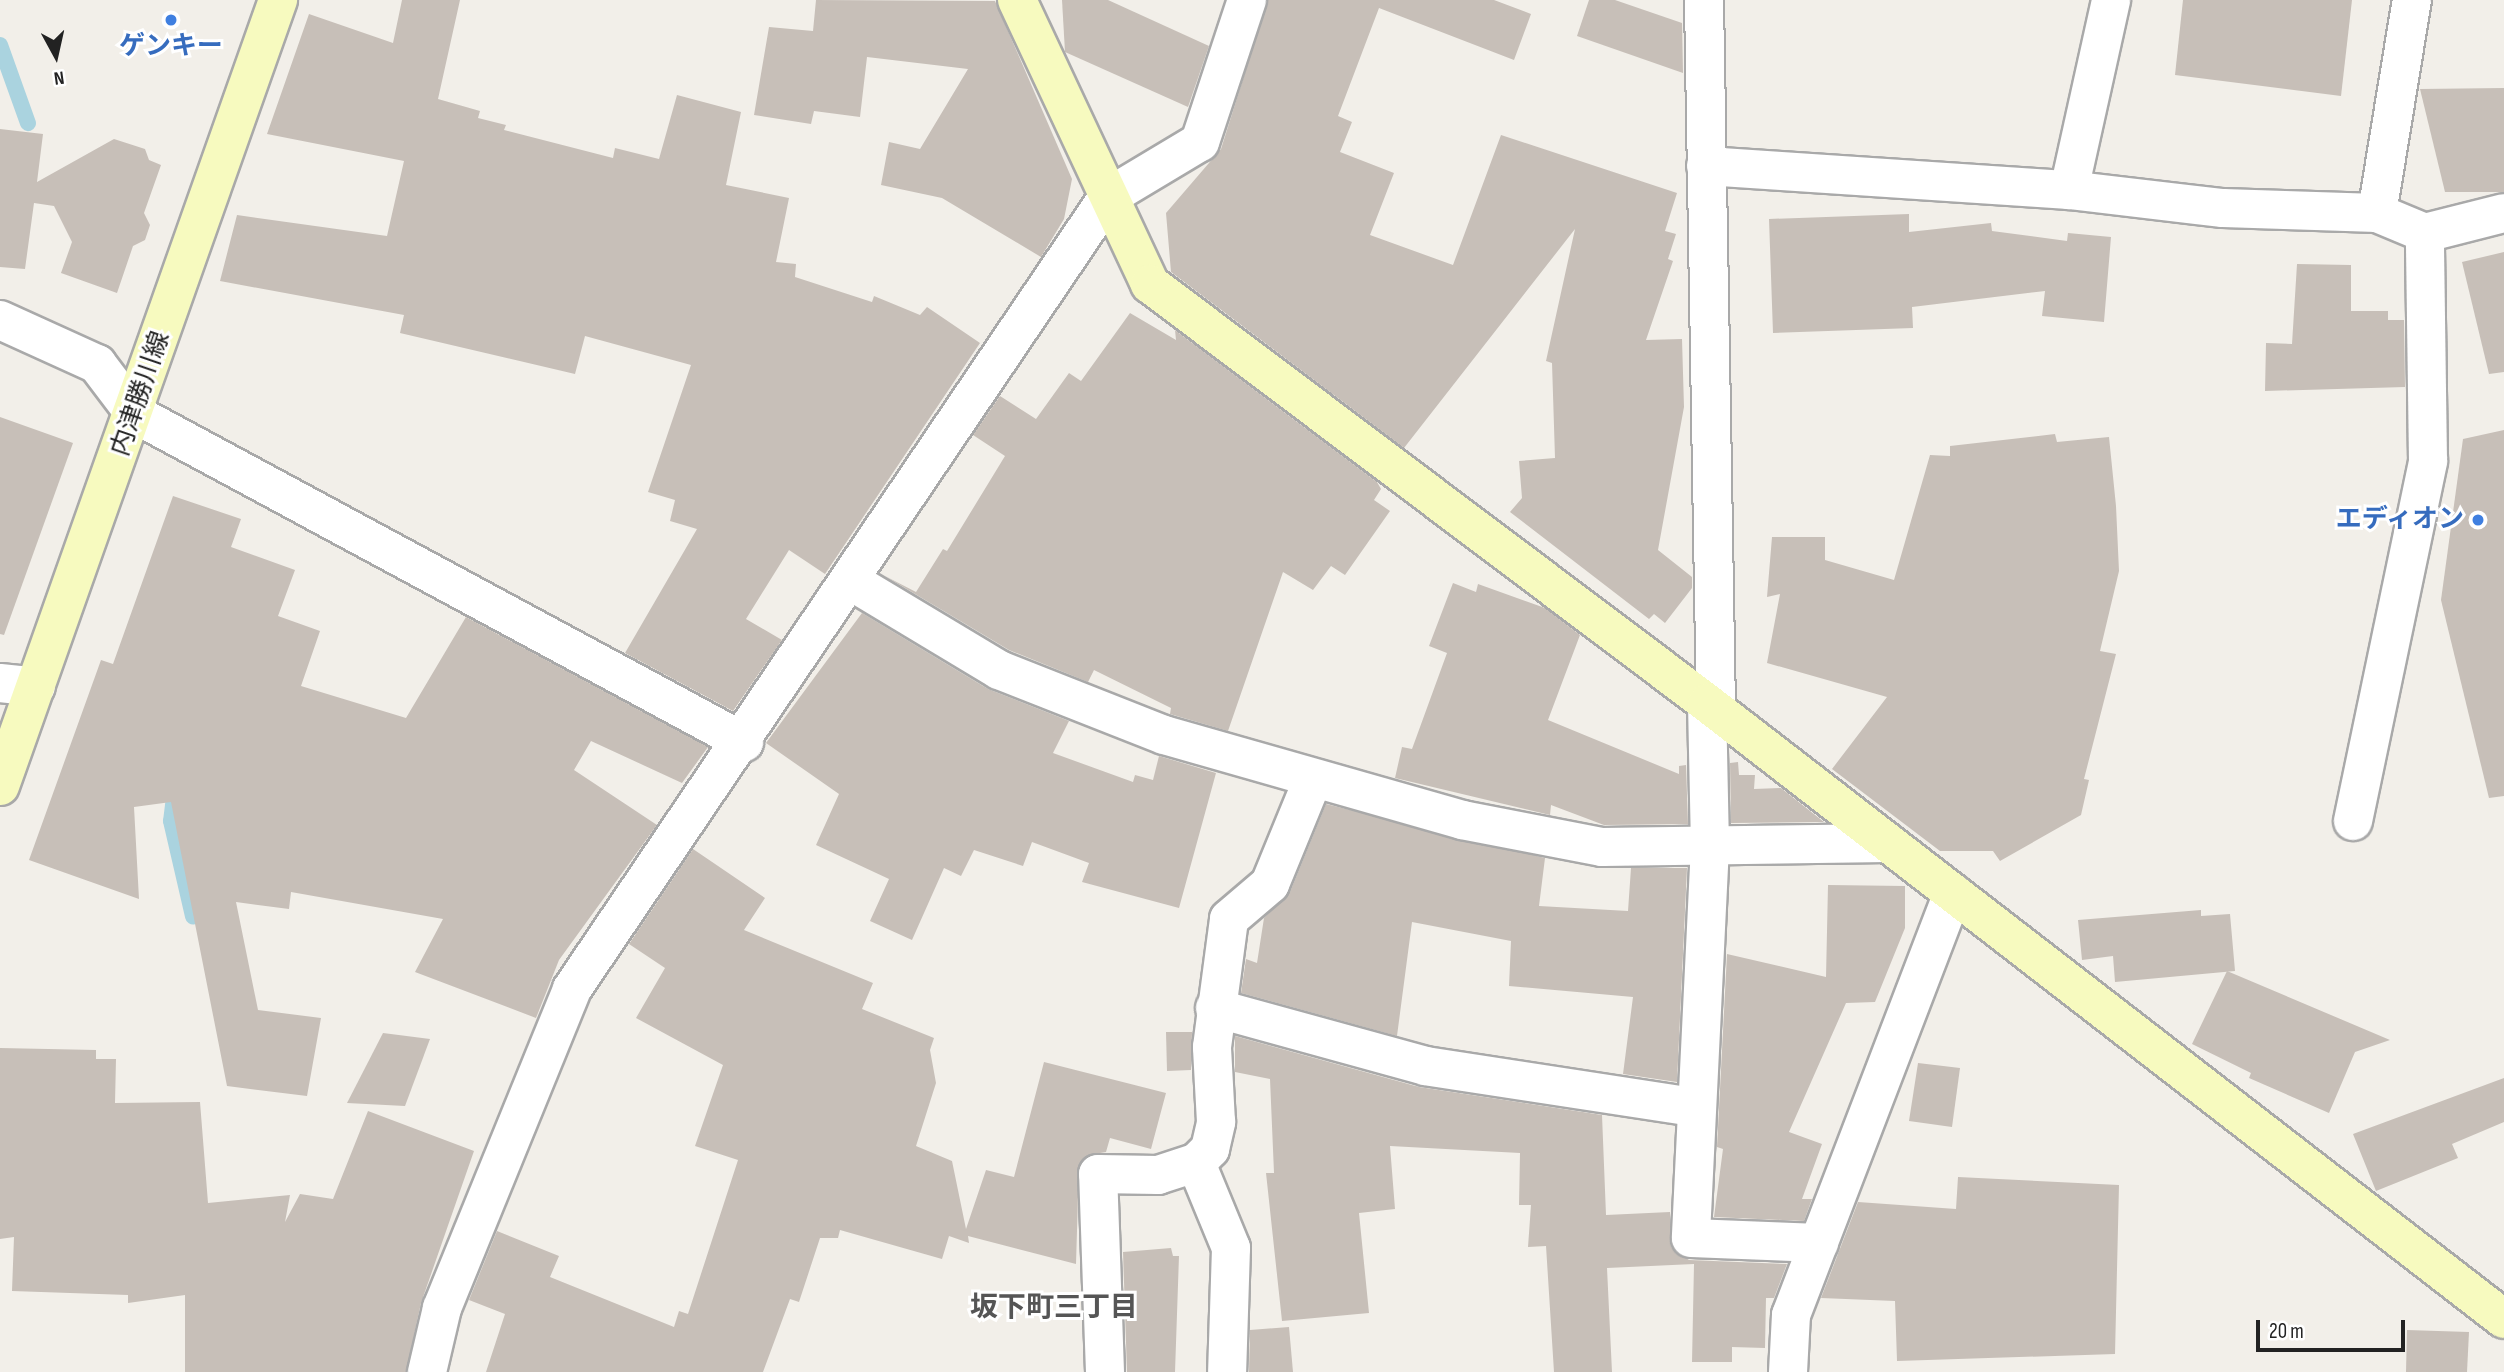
<!DOCTYPE html>
<html>
<head>
<meta charset="utf-8">
<style>
	body { margin:0 }
	#map { position:relative; width:2504px; height:1372px; overflow:hidden; background:#f2efe9; font-family:"Sofia Sans Condensed","Noto Sans JP",sans-serif }
	div>[style] { position:absolute }
	[style*='--x'] { left:calc(var(--x)*1px); top:calc(var(--y)*1px); width:calc(var(--w)*1px); rotate:calc(var(--a)*1deg) }
	.stream>* { height:16px; margin:-8px; padding:0 8px; transform-origin:8px; border-radius:8px; background:#aad3df }
	.building>* { inset:0; background:#c7bfb8 }
	.roads { filter:drop-shadow(2px 0 #a9a9a9) drop-shadow(-2px 0 #a9a9a9) drop-shadow(0 2px #a9a9a9) drop-shadow(0 -2px #a9a9a9) }
	.street>* { height:38px; margin:-19px; padding:0 19px; transform-origin:19px; border-radius:19px; background:#fff }
	.secondary>* { height:38px; margin:-19px; padding:0 19px; transform-origin:19px; border-radius:19px; background:#f7fabf }
	.dots>* { width:19px; height:19px; translate:-50% -50%; box-sizing:border-box; border:4px solid #fff; border-radius:50% }
	span { translate:-50% -50%; white-space:nowrap; text-align:center; line-height:1.15; -webkit-text-stroke:6px #fff; paint-order:stroke }
	.shop-label { font-size:26px; color:#366cbe; font-weight:700 }
	.right { translate:-100% -50%; text-align:right }
	.street-label { font-size:26px; color:#222 }
	.neighbourhood-label { font-size:28px; color:#555; font-weight:700 }
	.north { position:absolute; left:21px; top:21px; width:70px; height:70px; -webkit-text-stroke:5px #fff; paint-order:stroke; rotate:172deg; font-size:19px; font-weight:700; line-height:28px; text-align:center; color:#222 }
	.north::after { content:''; display:block; margin:auto; width:24px; height:32px; background:#222; clip-path:polygon(50% 0,100% 100%,50% 72%,0 100%) }
	.scale { position:absolute; left:2256px; top:1320px; width:149px; height:32px; box-sizing:border-box; border:4px solid #222; border-top:0; padding-left:9px; font-size:21px; line-height:24px; white-space:nowrap; color:#222; -webkit-text-stroke:5px #fff; paint-order:stroke }
</style>
</head>
<body>
<div id="map">
	<div class="stream">
		<div style="--x:0;--y:45;--w:83;--a:70.3"></div>
		<div style="--x:175;--y:789;--w:32;--a:97"></div>
		<div style="--x:171;--y:821;--w:98;--a:77"></div>
	</div>
	<div class="building">
		<div style="clip-path:polygon(402px 0,460px 0,438px 99px,480px 111px,478px 118px,506px 125px,504px 130px,613px 158px,615px 148px,659px 159px,677px 95px,741px 112px,726px 185px,789px 198px,776px 262px,796px 264px,795px 277px,872px 302px,874px 296px,920px 315px,927px 307px,980px 343px,825px 574px,789px 550px,746px 619px,782px 640px,733px 711px,625px 653px,697px 529px,670px 521px,675px 500px,648px 492px,691px 365px,585px 336px,575px 374px,400px 333px,404px 315px,220px 281px,237px 215px,387px 236px,404px 161px,267px 134px,309px 14px,393px 43px)"></div>
		<div style="clip-path:polygon(816px 0,995px 1px,1072px 179px,1064px 219px,1041px 257px,942px 198px,881px 185px,889px 142px,920px 149px,968px 69px,867px 57px,860px 117px,814px 111px,811px 124px,754px 115px,769px 27px,813px 31px)"></div>
		<div style="clip-path:polygon(1062px 0,1108px 0,1209px 46px,1188px 107px,1065px 52px)"></div>
		<div style="clip-path:polygon(1268px 0,1494px 0,1531px 14px,1514px 60px,1379px 8px,1338px 116px,1352px 122px,1340px 152px,1394px 173px,1370px 235px,1453px 265px,1501px 135px,1677px 193px,1665px 231px,1676px 234px,1668px 259px,1673px 261px,1646px 340px,1682px 339px,1684px 407px,1658px 550px,1692px 577px,1692px 588px,1665px 623px,1654px 614px,1649px 619px,1510px 512px,1522px 498px,1519px 461px,1555px 458px,1552px 363px,1546px 361px,1575px 229px,1404px 448px,1171px 272px,1166px 213px,1221px 149px)"></div>
		<div style="clip-path:polygon(1589px 0,1615px 0,1682px 23px,1683px 73px,1577px 36px)"></div>
		<div style="clip-path:polygon(2183px 0,2352px 0,2341px 96px,2175px 75px)"></div>
		<div style="clip-path:polygon(2504px 88px,2504px 192px,2445px 192px,2420px 89px)"></div>
		<div style="clip-path:polygon(0 129px,43px 134px,37px 182px,114px 139px,145px 149px,149px 160px,161px 165px,144px 213px,150px 225px,145px 240px,133px 246px,117px 293px,61px 273px,72px 242px,54px 206px,34px 203px,25px 269px,0 267px)"></div>
		<div style="clip-path:polygon(1909px 214px,1909px 232px,1991px 223px,1992px 231px,2067px 241px,2068px 233px,2111px 237px,2104px 322px,2042px 316px,2045px 291px,1912px 307px,1913px 328px,1773px 333px,1769px 219px)"></div>
		<div style="clip-path:polygon(2504px 252px,2504px 372px,2489px 374px,2462px 262px)"></div>
		<div style="clip-path:polygon(2297px 264px,2351px 265px,2351px 311px,2388px 311px,2388px 320px,2404px 320px,2405px 387px,2265px 391px,2266px 343px,2292px 344px)"></div>
		<div style="clip-path:polygon(1130px 313px,1176px 340px,1175px 330px,1377px 482px,1381px 489px,1374px 500px,1390px 511px,1345px 575px,1331px 566px,1313px 590px,1283px 572px,1228px 731px,1170px 714px,1171px 708px,1094px 670px,1088px 682px,1009px 650px,885px 576px,916px 592px,943px 549px,947px 551px,1005px 456px,973px 435px,1000px 396px,1036px 419px,1069px 373px,1081px 381px)"></div>
		<div style="clip-path:polygon(0 417px,73px 443px,4px 635px,0 634px)"></div>
		<div style="clip-path:polygon(2504px 430px,2504px 796px,2489px 798px,2441px 600px,2463px 439px)"></div>
		<div style="clip-path:polygon(2055px 434px,2057px 442px,2109px 437px,2116px 506px,2119px 571px,2100px 651px,2116px 654px,2084px 779px,2089px 780px,2081px 815px,2000px 861px,1993px 851px,1940px 851px,1832px 769px,1887px 697px,1767px 663px,1780px 594px,1767px 597px,1772px 537px,1825px 537px,1825px 560px,1894px 580px,1930px 455px,1950px 456px,1950px 446px)"></div>
		<div style="clip-path:polygon(173px 496px,241px 519px,231px 547px,295px 570px,278px 616px,320px 631px,301px 686px,406px 718px,466px 617px,708px 747px,682px 783px,591px 741px,574px 770px,657px 825px,559px 960px,536px 1018px,415px 972px,443px 919px,291px 892px,289px 909px,236px 902px,258px 1010px,321px 1018px,307px 1096px,227px 1086px,171px 802px,134px 807px,139px 899px,29px 860px,101px 660px,113px 664px)"></div>
		<div style="clip-path:polygon(1453px 583px,1476px 592px,1478px 584px,1545px 608px,1580px 635px,1548px 720px,1679px 774px,1679px 766px,1686px 765px,1688px 824px,1604px 825px,1551px 805px,1550px 815px,1395px 778px,1402px 747px,1412px 749px,1447px 653px,1429px 646px)"></div>
		<div style="clip-path:polygon(862px 613px,988px 689px,1069px 721px,1053px 753px,1133px 782px,1135px 775px,1153px 780px,1159px 756px,1216px 773px,1179px 908px,1082px 882px,1089px 863px,1032px 842px,1023px 866px,974px 850px,961px 876px,944px 868px,912px 940px,870px 921px,889px 879px,816px 845px,839px 794px,766px 743px)"></div>
		<div style="clip-path:polygon(1738px 762px,1739px 775px,1755px 775px,1754px 789px,1781px 788px,1824px 822px,1731px 823px,1730px 763px)"></div>
		<div style="clip-path:polygon(1326px 804px,1545px 858px,1539px 906px,1628px 911px,1631px 868px,1687px 868px,1677px 1082px,1623px 1074px,1633px 997px,1509px 986px,1511px 941px,1412px 922px,1397px 1036px,1241px 993px,1246px 959px,1257px 963px,1264px 918px,1290px 892px)"></div>
		<div style="clip-path:polygon(693px 849px,765px 898px,744px 930px,873px 983px,862px 1009px,934px 1038px,930px 1050px,936px 1083px,916px 1146px,952px 1161px,966px 1229px,986px 1170px,1014px 1177px,1044px 1062px,1166px 1093px,1151px 1149px,1110px 1138px,1106px 1152px,1088px 1155px,1079px 1164px,1076px 1264px,968px 1236px,969px 1243px,949px 1236px,942px 1259px,840px 1230px,838px 1238px,820px 1238px,799px 1302px,790px 1299px,763px 1372px,486px 1372px,505px 1314px,469px 1300px,497px 1231px,559px 1256px,550px 1277px,674px 1327px,679px 1311px,688px 1314px,738px 1160px,695px 1146px,723px 1065px,636px 1018px,665px 968px,629px 944px)"></div>
		<div style="clip-path:polygon(1828px 885px,1905px 886px,1905px 928px,1875px 1002px,1846px 1003px,1789px 1132px,1822px 1144px,1802px 1199px,1812px 1199px,1804px 1221px,1714px 1217px,1723px 1149px,1717px 1147px,1727px 954px,1826px 977px)"></div>
		<div style="clip-path:polygon(2201px 910px,2201px 916px,2230px 914px,2235px 971px,2115px 982px,2113px 956px,2082px 960px,2078px 920px)"></div>
		<div style="clip-path:polygon(2227px 971px,2390px 1040px,2355px 1052px,2329px 1113px,2249px 1078px,2251px 1073px,2192px 1044px)"></div>
		<div style="clip-path:polygon(1166px 1032px,1192px 1032px,1191px 1070px,1167px 1071px)"></div>
		<div style="clip-path:polygon(383px 1033px,430px 1039px,405px 1106px,347px 1103px)"></div>
		<div style="clip-path:polygon(1235px 1036px,1419px 1087px,1602px 1115px,1606px 1215px,1670px 1212px,1671px 1247px,1689px 1260px,1787px 1264px,1774px 1298px,1766px 1298px,1765px 1348px,1732px 1347px,1732px 1362px,1692px 1362px,1694px 1264px,1607px 1268px,1612px 1372px,1554px 1372px,1546px 1246px,1528px 1247px,1531px 1205px,1519px 1205px,1520px 1153px,1390px 1146px,1395px 1209px,1359px 1213px,1369px 1313px,1282px 1321px,1266px 1173px,1274px 1173px,1270px 1079px,1235px 1072px)"></div>
		<div style="clip-path:polygon(0 1048px,96px 1050px,96px 1059px,116px 1059px,115px 1103px,200px 1102px,208px 1203px,290px 1195px,285px 1222px,300px 1194px,333px 1199px,368px 1111px,474px 1151px,421px 1303px,406px 1372px,185px 1372px,185px 1295px,128px 1303px,128px 1295px,12px 1291px,14px 1237px,0 1239px)"></div>
		<div style="clip-path:polygon(1918px 1063px,1960px 1068px,1952px 1127px,1909px 1121px)"></div>
		<div style="clip-path:polygon(2504px 1078px,2504px 1122px,2452px 1144px,2458px 1158px,2376px 1191px,2353px 1134px)"></div>
		<div style="clip-path:polygon(1958px 1177px,2119px 1185px,2115px 1354px,1897px 1361px,1895px 1301px,1821px 1298px,1858px 1202px,1956px 1209px)"></div>
		<div style="clip-path:polygon(1171px 1248px,1173px 1256px,1179px 1256px,1175px 1372px,1127px 1372px,1123px 1252px)"></div>
		<div style="clip-path:polygon(1289px 1327px,1293px 1372px,1249px 1372px,1250px 1330px)"></div>
		<div style="clip-path:polygon(2407px 1330px,2469px 1332px,2467px 1372px,2406px 1372px)"></div>
	</div>
	<div class="roads">
		<div class="street">
			<div style="--x:1704;--y:0;--w:710;--a:89.03"></div>
			<div style="--x:1706;--y:166;--w:364;--a:3.8"></div>
			<div style="--x:2069;--y:190;--w:155;--a:6.7"></div>
			<div style="--x:2223;--y:208;--w:154;--a:1.9"></div>
			<div style="--x:2377;--y:213;--w:52;--a:22.6"></div>
			<div style="--x:2425;--y:233;--w:81;--a:-14.2"></div>
			<div style="--x:2069;--y:190;--w:195;--a:-77.5"></div>
			<div style="--x:2377;--y:213;--w:216;--a:-80.7"></div>
			<div style="--x:0;--y:320;--w:107;--a:24.4"></div>
			<div style="--x:97;--y:364;--w:63;--a:52.8"></div>
			<div style="--x:135;--y:414;--w:692;--a:28.31"></div>
			<div style="--x:851;--y:581;--w:173;--a:31"></div>
			<div style="--x:999;--y:670;--w:177;--a:21.5"></div>
			<div style="--x:1164;--y:735;--w:310;--a:15.9"></div>
			<div style="--x:1462;--y:820;--w:143;--a:10.9"></div>
			<div style="--x:1602;--y:847;--w:286;--a:-0.8"></div>
			<div style="--x:0;--y:683;--w:36;--a:6"></div>
			<div style="--x:1707;--y:703;--w:143;--a:88.8"></div>
			<div style="--x:1710;--y:846;--w:392;--a:92.8"></div>
			<div style="--x:1691;--y:1238;--w:128;--a:2.2"></div>
			<div style="--x:2353;--y:821;--w:368;--a:-78.2"></div>
			<div style="--x:2428;--y:461;--w:228;--a:-90.8"></div>
			<div style="--x:1215;--y:1008;--w:218;--a:15.4"></div>
			<div style="--x:1425;--y:1066;--w:272;--a:8.7"></div>
			<div style="--x:1196;--y:1163;--w:92;--a:67.6"></div>
			<div style="--x:1231;--y:1248;--w:124;--a:91.8"></div>
			<div style="--x:427;--y:1372;--w:66;--a:-76.8"></div>
			<div style="--x:442;--y:1308;--w:344;--a:-67.8"></div>
			<div style="--x:572;--y:989;--w:956;--a:-55.91"></div>
			<div style="--x:1108;--y:197;--w:107;--a:-30.9"></div>
			<div style="--x:1200;--y:142;--w:150;--a:-71.7"></div>
			<div style="--x:1105;--y:1372;--w:198;--a:-92"></div>
			<div style="--x:1098;--y:1174;--w:60;--a:1"></div>
			<div style="--x:1158;--y:1175;--w:40;--a:-18"></div>
			<div style="--x:1196;--y:1163;--w:20;--a:-45"></div>
			<div style="--x:1210;--y:1149;--w:28;--a:-77"></div>
			<div style="--x:1216;--y:1122;--w:75;--a:-93.1"></div>
			<div style="--x:1212;--y:1047;--w:129;--a:-82.4"></div>
			<div style="--x:1229;--y:919;--w:54;--a:-40.5"></div>
			<div style="--x:1270;--y:884;--w:113;--a:-67.7"></div>
			<div style="--x:1788;--y:1372;--w:57;--a:-87"></div>
			<div style="--x:1791;--y:1315;--w:452;--a:-69"></div>
		</div>
		<div class="secondary">
			<div style="--x:1017;--y:0;--w:314;--a:64.9"></div>
			<div style="--x:1150;--y:284;--w:697;--a:36.95"></div>
			<div style="--x:1707;--y:703;--w:1007;--a:37.7"></div>
			<div style="--x:0;--y:786;--w:834;--a:-70.52"></div>
		</div>
	</div>
	<div class="dots">
		<div style="left:171px;top:20px;background:#3f7fe0"></div>
		<div style="left:2478px;top:520px;background:#3f7fe0"></div>
	</div>
	<div class="shop-label">
		<span style="left:171px;top:47px">ゲンキー</span>
		<span class="right" style="left:2464px;top:520px">エディオン</span>
	</div>
	<div class="street-label">
		<span style="left:141px;top:394px;rotate:-71deg">内津勝川線</span>
	</div>
	<div class="neighbourhood-label">
		<span style="left:1054px;top:1308px">坂下町三丁目</span>
	</div>
	<div class="north">N</div>
	<div class="scale">20 m</div>
</div>
</body>
</html>
